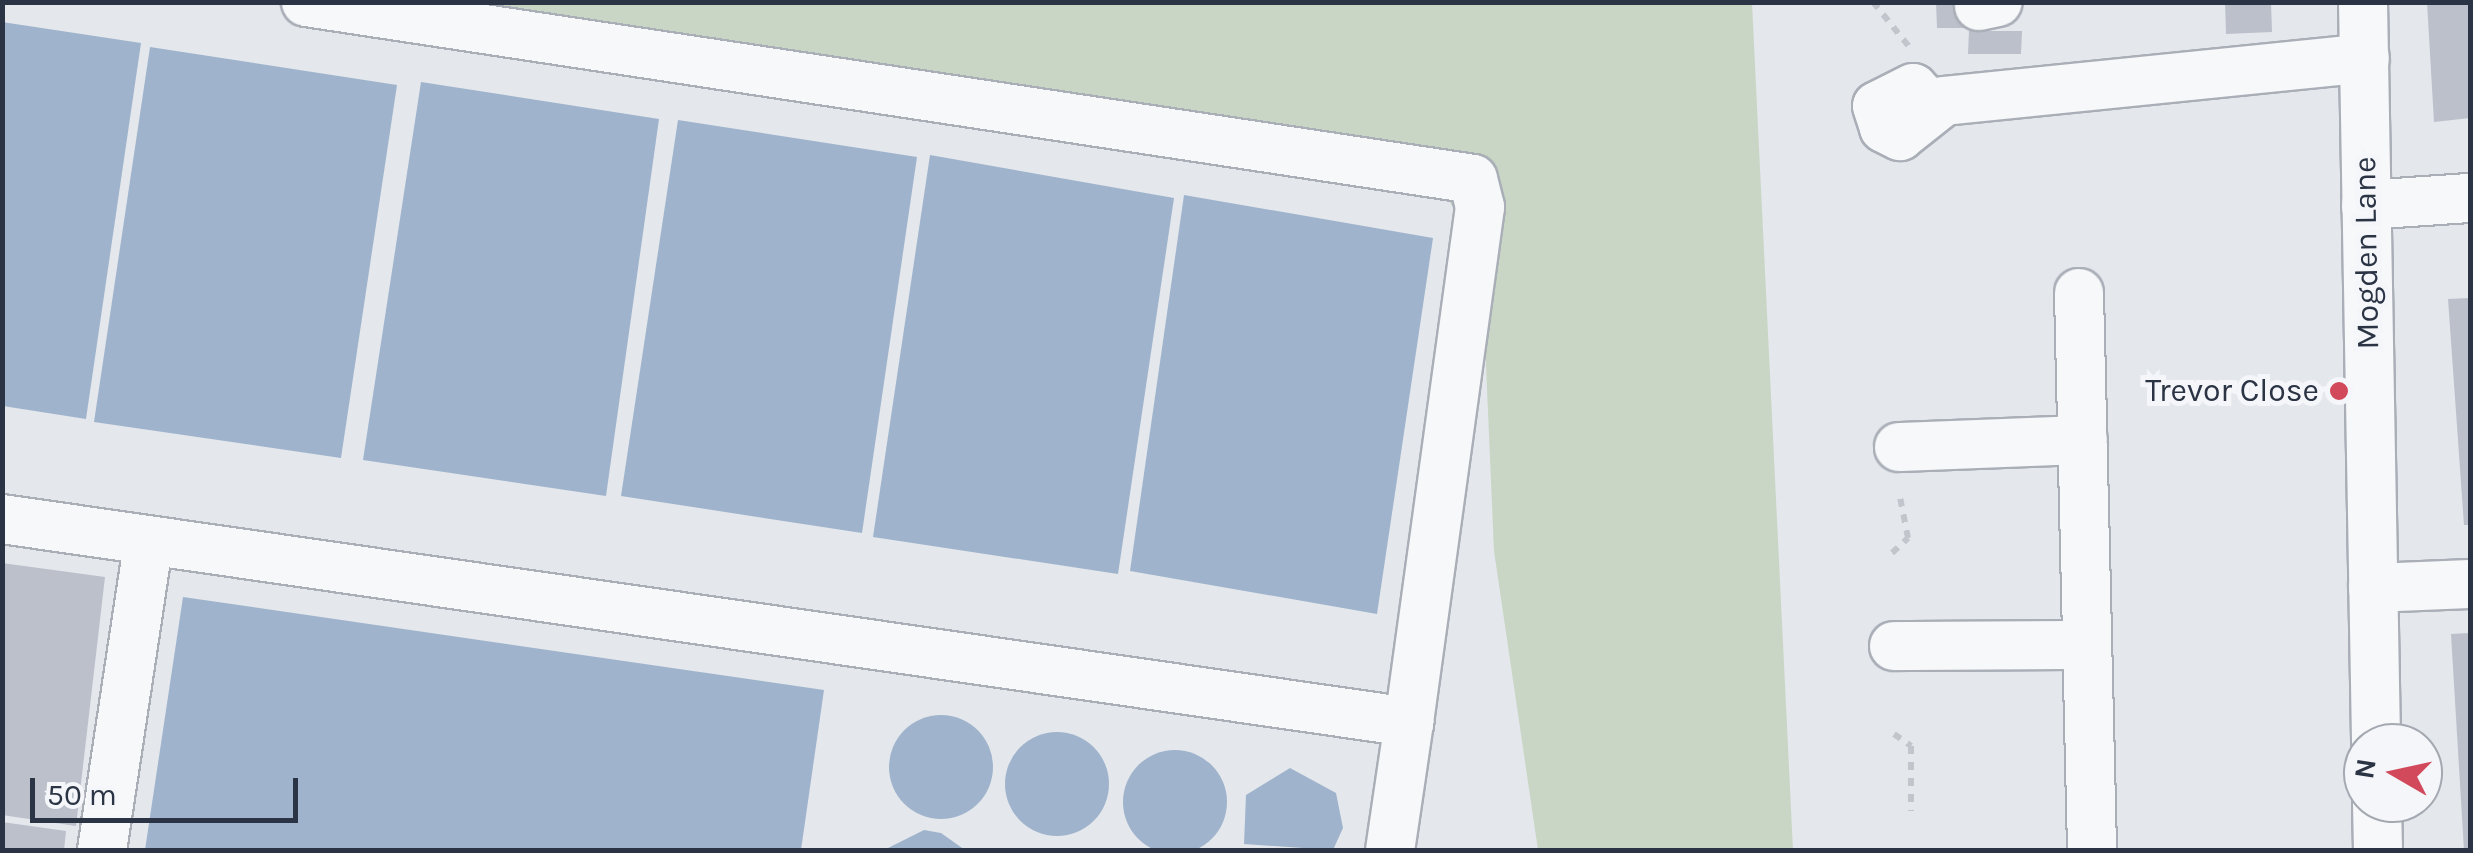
<!DOCTYPE html>
<html>
<head>
<meta charset="utf-8">
<style>
	body { margin:0 }
	#map { position:relative; width:2473px; height:853px; overflow:hidden; background:#e4e7ec; font-family:Karla,sans-serif }
	div>[style] { position:absolute }
	[style*='--x'] { left:calc(var(--x)*1px); top:calc(var(--y)*1px); width:calc(var(--w)*1px); rotate:calc(var(--a)*1deg) }
	.green>* { inset:0; background:#c9d6c5 }
	.water>* { inset:0; background:#9fb4cc }
	.round { border-radius:50% }
	.building>* { inset:0; background:#bbc0ca }
	.path>* { height:6px; margin-top:-3px; transform-origin:0; background:repeating-linear-gradient(90deg,#c2c5cb 0 8px,transparent 0 16px) }
	.roads { filter:drop-shadow(2px 0 #a9aeb7) drop-shadow(-2px 0 #a9aeb7) drop-shadow(0 2px #a9aeb7) drop-shadow(0 -2px #a9aeb7) }
	.minor>* { height:48px; margin:-24px; padding:0 24px; transform-origin:24px; border-radius:24px; background:#f7f8fa }
	.dots>* { width:28px; height:28px; translate:-50% -50%; box-sizing:border-box; border:5px solid #f4f6f9; border-radius:50% }
	span { translate:-50% -50%; white-space:nowrap; text-align:center; line-height:1.15; -webkit-text-stroke:10px #f4f6f9; paint-order:stroke }
	.street-label { font-size:32px; color:#2b3445 }
	.poi-label { font-size:32px; color:#2b3445 }
	.right { translate:-100% -50%; text-align:right }
	.frame { position:absolute; inset:0; border:5px solid #2b3445; pointer-events:none }
	.north { position:absolute; left:2343px; top:723px; width:100px; height:100px; box-sizing:border-box; background:#f4f6f9; border:2px solid #a4a8b1; border-radius:50%; rotate:279deg; font-size:28px; font-weight:700; line-height:40px; text-align:center; color:#2b3445 }
	.north::after { content:''; display:block; margin:auto; width:35px; height:45px; background:#d1495b; clip-path:polygon(50% 0,100% 100%,50% 72%,0 100%) }
	.scale { position:absolute; left:30px; top:778px; width:268px; height:45px; box-sizing:border-box; border:5px solid #2b3445; border-top:0; padding-left:12px; font-size:30px; line-height:35px; white-space:nowrap; color:#2b3445; -webkit-text-stroke:8px #f4f6f9; paint-order:stroke }
</style>
</head>
<body>
<div id="map">
	<div class="green">
		<div style="clip-path:polygon(302px 3px,1752px 3px,1793px 850px,1538px 850px,1494px 551px,1481px 249px,1426px 167px)"></div>
	</div>
	<div class="water">
		<div style="clip-path:polygon(2px 22px,141px 43px,86px 419px,3px 406px)"></div>
		<div style="clip-path:polygon(150px 47px,397px 85px,341px 458px,94px 422px)"></div>
		<div style="clip-path:polygon(421px 82px,659px 119px,606px 496px,363px 460px)"></div>
		<div style="clip-path:polygon(678px 120px,917px 157px,862px 533px,621px 496px)"></div>
		<div style="clip-path:polygon(930px 155px,1174px 198px,1118px 574px,873px 537px)"></div>
		<div style="clip-path:polygon(1184px 195px,1433px 238px,1377px 614px,1130px 571px)"></div>
		<div style="clip-path:polygon(183px 597px,824px 690px,801px 850px,145px 850px)"></div>
		<div class="round" style="left:889px;top:715px;width:104px;height:104px"></div>
		<div class="round" style="left:1005px;top:732px;width:104px;height:104px"></div>
		<div class="round" style="left:1123px;top:750px;width:104px;height:104px"></div>
		<div style="clip-path:polygon(1290px 768px,1336px 793px,1343px 828px,1333px 850px,1244px 844px,1246px 795px)"></div>
		<div style="clip-path:polygon(924px 830px,941px 833px,965px 850px,884px 850px)"></div>
	</div>
	<div class="building">
		<div style="clip-path:polygon(1936px 2px,1969px 2px,1969px 28px,1937px 28px)"></div>
		<div style="clip-path:polygon(2225px 2px,2271px 2px,2272px 32px,2226px 34px)"></div>
		<div style="clip-path:polygon(2427px 2px,2470px 2px,2470px 118px,2434px 122px)"></div>
		<div style="clip-path:polygon(1969px 31px,2022px 31px,2021px 54px,1968px 54px)"></div>
		<div style="clip-path:polygon(2470px 298px,2470px 525px,2464px 525px,2448px 299px)"></div>
		<div style="clip-path:polygon(2px 563px,105px 577px,76px 826px,2px 815px)"></div>
		<div style="clip-path:polygon(2470px 633px,2470px 850px,2464px 850px,2451px 634px)"></div>
		<div style="clip-path:polygon(2px 822px,66px 831px,64px 850px,2px 850px)"></div>
	</div>
	<div class="path">
		<div style="--x:1873;--y:2;--w:60;--a:51"></div>
		<div style="--x:1892;--y:553;--w:22;--a:-43"></div>
		<div style="--x:1908;--y:538;--w:47;--a:-101.1"></div>
		<div style="--x:1894;--y:734;--w:21;--a:35"></div>
		<div style="--x:1911;--y:746;--w:65;--a:90"></div>
	</div>
	<div class="roads">
		<div class="minor">
			<div style="--x:306;--y:2;--w:1180;--a:8.62"></div>
			<div style="--x:1473;--y:179;--w:29;--a:76"></div>
			<div style="--x:1480;--y:207;--w:520;--a:97.85"></div>
			<div style="--x:2363;--y:2;--w:741;--a:88.99"></div>
			<div style="--x:1979;--y:6;--w:19;--a:-12"></div>
			<div style="--x:1929;--y:105;--w:23;--a:-133"></div>
			<div style="--x:1913;--y:88;--w:40;--a:153.4"></div>
			<div style="--x:1877;--y:106;--w:23;--a:72"></div>
			<div style="--x:1884;--y:128;--w:18;--a:27"></div>
			<div style="--x:1900;--y:136;--w:56;--a:-38.5"></div>
			<div style="--x:1944;--y:101;--w:423;--a:-5.8"></div>
			<div style="--x:2366;--y:205;--w:104;--a:-3.9"></div>
			<div style="--x:2079;--y:293;--w:557;--a:88.66"></div>
			<div style="--x:1899;--y:447;--w:184;--a:-2.2"></div>
			<div style="--x:2;--y:519;--w:1422;--a:8.21"></div>
			<div style="--x:1409;--y:722;--w:129;--a:98.4"></div>
			<div style="--x:2373;--y:588;--w:97;--a:-2.4"></div>
			<div style="--x:1894;--y:646;--w:191;--a:-0.3"></div>
			<div style="--x:2377;--y:803;--w:47;--a:88.8"></div>
			<div style="--x:102;--y:850;--w:313;--a:-81.4"></div>
		</div>
	</div>
	<div class="dots">
		<div style="left:2339px;top:391px;background:#d1495b"></div>
	</div>
	<div class="street-label">
		<span style="left:2367px;top:253px;rotate:-91deg">Mogden Lane</span>
	</div>
	<div class="poi-label">
		<span class="right" style="left:2319px;top:391px">Trevor Close</span>
	</div>
	<div class="frame"></div>
	<div class="north">N</div>
	<div class="scale">50 m</div>
</div>
</body>
</html>
